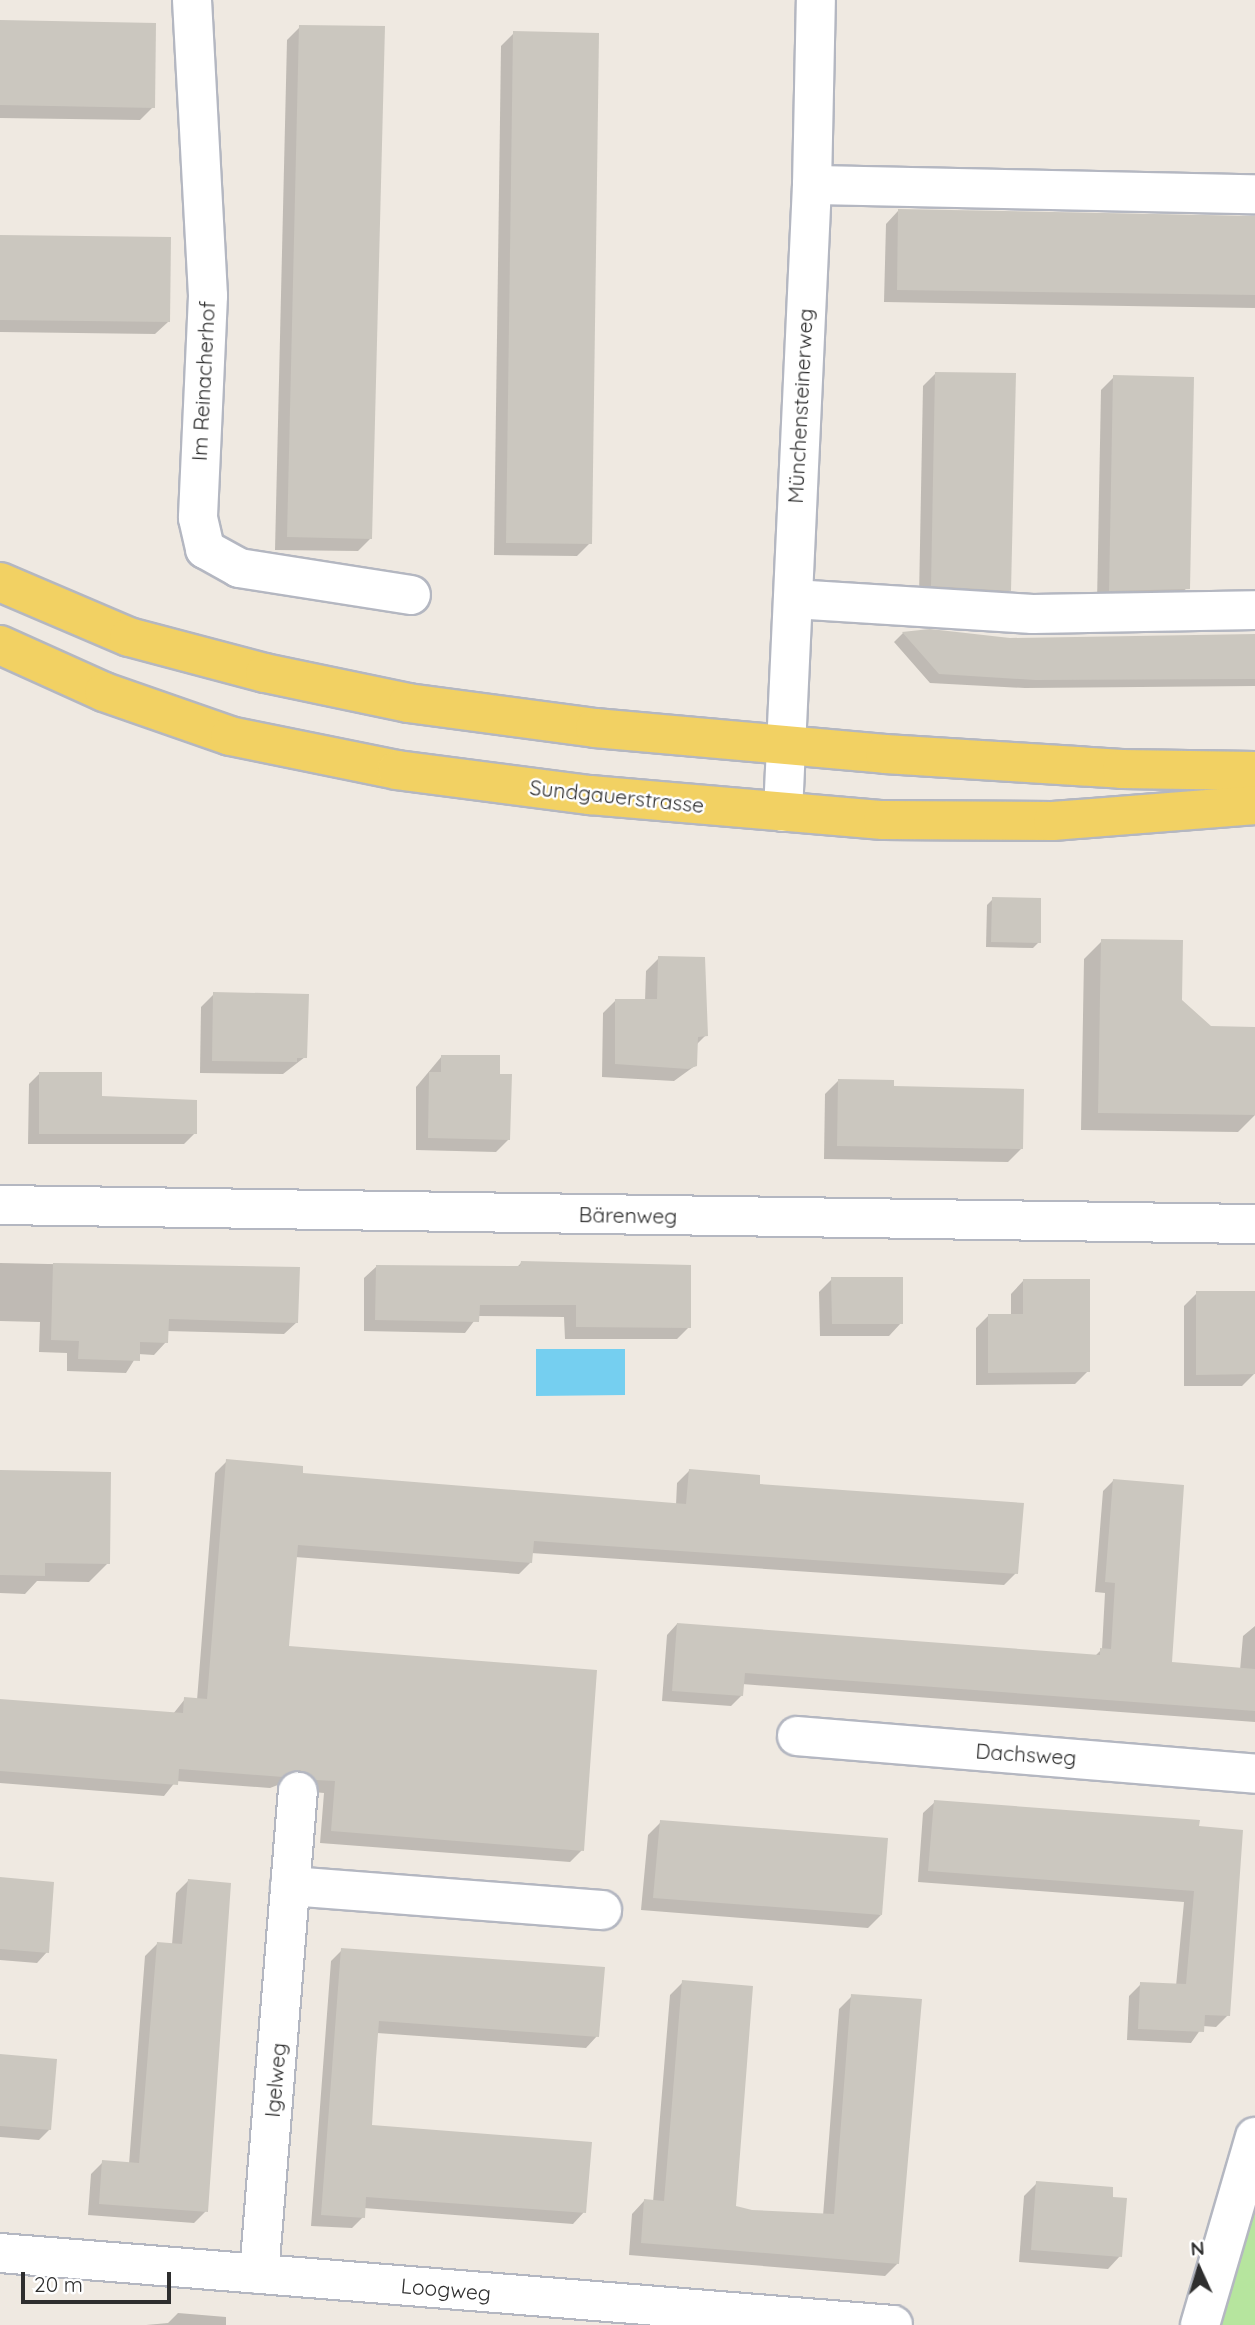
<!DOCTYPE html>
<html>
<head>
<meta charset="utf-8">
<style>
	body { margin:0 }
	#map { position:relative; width:1255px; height:2325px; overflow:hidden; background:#efe9e1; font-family:Quicksand,sans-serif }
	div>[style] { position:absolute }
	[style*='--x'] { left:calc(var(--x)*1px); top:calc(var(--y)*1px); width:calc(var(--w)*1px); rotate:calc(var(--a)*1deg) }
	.green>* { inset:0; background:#b6e59e }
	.water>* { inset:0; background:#75cff0 }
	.shadow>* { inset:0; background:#0003 }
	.building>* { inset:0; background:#cbc7bf }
	.roads { filter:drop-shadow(2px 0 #b4b7c1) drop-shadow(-2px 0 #b4b7c1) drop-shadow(0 2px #b4b7c1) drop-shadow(0 -2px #b4b7c1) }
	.minor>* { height:38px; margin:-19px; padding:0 19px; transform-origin:19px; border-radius:19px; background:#fff }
	.major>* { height:38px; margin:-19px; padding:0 19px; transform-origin:19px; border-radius:19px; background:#f2d163 }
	span { translate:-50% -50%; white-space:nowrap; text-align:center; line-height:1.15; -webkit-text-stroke:5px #fff; paint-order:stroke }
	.street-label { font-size:21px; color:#2e2e2e }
	.north { position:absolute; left:1164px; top:2234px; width:70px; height:70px; -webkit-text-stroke:5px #fff; paint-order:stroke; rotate:356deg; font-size:19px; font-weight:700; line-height:28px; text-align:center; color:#2e2e2e }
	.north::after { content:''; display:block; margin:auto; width:24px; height:32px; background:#2e2e2e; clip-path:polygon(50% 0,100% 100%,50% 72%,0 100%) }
	.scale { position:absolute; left:21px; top:2272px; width:150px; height:32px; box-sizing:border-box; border:4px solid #2e2e2e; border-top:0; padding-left:9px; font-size:21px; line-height:24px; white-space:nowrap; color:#2e2e2e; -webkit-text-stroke:5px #fff; paint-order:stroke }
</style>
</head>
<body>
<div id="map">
	<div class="green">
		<div style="clip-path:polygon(1255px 2137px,1255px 2325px,1200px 2325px)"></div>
	</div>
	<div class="water">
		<div style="clip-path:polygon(536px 1349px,625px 1349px,625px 1395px,536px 1396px)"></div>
	</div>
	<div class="shadow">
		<div style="clip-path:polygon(0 22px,153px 107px,140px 120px,0 118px)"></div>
		<div style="clip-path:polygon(300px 27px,371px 538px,358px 551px,275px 550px,287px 40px)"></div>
		<div style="clip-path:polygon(514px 33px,590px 543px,577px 556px,494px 555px,501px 46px)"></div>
		<div style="clip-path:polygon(898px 211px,1255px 217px,1255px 308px,884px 302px,886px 224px)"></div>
		<div style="clip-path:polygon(0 236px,168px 322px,155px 334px,0 332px)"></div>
		<div style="clip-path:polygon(936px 373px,1010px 590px,997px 603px,919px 598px,923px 386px)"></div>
		<div style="clip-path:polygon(1114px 377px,1188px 587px,1175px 599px,1097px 603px,1101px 390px)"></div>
		<div style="clip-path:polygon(930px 631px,1010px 640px,1255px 635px,1255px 686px,1025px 688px,930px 683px,894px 642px,903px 633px)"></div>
		<div style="clip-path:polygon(993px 899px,1039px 942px,1033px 948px,986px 947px,987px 905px)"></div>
		<div style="clip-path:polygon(1102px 941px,1210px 1028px,1255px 1029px,1255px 1115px,1238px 1132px,1081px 1130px,1084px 959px)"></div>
		<div style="clip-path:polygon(659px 958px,706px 1035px,696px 1045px,696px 1065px,674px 1081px,602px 1077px,603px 1013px,616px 1000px,645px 1001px,646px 971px)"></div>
		<div style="clip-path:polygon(214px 994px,305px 1057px,283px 1074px,200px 1073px,201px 1007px)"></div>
		<div style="clip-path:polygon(442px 1056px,498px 1076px,509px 1139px,496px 1152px,416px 1150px,416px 1087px)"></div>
		<div style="clip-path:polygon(40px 1073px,100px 1098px,195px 1133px,184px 1144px,28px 1144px,29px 1084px)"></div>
		<div style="clip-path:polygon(838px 1081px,892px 1088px,1021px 1149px,1008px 1162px,824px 1159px,825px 1094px)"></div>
		<div style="clip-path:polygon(0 1263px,298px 1269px,297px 1322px,284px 1334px,166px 1331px,166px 1342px,154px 1355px,138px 1354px,126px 1373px,67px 1371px,67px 1353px,39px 1352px,40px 1322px,0 1321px)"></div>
		<div style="clip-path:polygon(521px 1263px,689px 1327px,677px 1339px,565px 1339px,564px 1317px,478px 1316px,465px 1333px,364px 1331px,364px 1278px,377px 1266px,516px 1268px)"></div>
		<div style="clip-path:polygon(832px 1279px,901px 1323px,889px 1336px,820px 1336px,819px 1292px)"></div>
		<div style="clip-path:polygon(1023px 1281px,1088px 1371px,1075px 1384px,976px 1385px,976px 1328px,989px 1315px,1011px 1315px,1011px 1294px)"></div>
		<div style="clip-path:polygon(1197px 1293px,1255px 1293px,1255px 1373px,1242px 1386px,1184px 1386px,1184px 1306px)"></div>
		<div style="clip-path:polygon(227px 1461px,301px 1475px,676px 1505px,677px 1483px,689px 1471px,758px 1485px,1016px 1573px,1004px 1585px,531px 1553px,531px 1562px,519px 1574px,295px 1557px,287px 1648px,582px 1850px,570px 1862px,320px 1843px,324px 1793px,303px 1791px,288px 1781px,270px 1788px,176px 1781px,164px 1796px,0 1783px,0 1701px,173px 1714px,185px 1699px,197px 1700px,215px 1473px)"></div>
		<div style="clip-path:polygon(0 1472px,108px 1563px,89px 1582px,37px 1581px,25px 1594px,0 1593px)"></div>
		<div style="clip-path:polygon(1113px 1481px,1170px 1664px,1240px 1670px,1243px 1636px,1255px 1626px,1255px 1722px,742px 1684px,742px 1695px,731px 1706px,662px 1701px,667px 1635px,677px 1624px,1095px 1656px,1102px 1649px,1105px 1593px,1095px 1592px,1103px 1491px)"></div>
		<div style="clip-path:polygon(935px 1802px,1198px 1822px,1228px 2015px,1216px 2027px,1203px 2026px,1191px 2043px,1127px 2040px,1129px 1996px,1141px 1984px,1176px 1986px,1184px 1902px,918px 1882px,923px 1813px)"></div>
		<div style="clip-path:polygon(661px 1822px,881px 1915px,868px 1928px,641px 1910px,648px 1835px)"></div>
		<div style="clip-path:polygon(0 1879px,47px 1952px,37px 1963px,0 1960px)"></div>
		<div style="clip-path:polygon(188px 1881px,206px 2211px,194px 2223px,88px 2215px,91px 2174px,103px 2162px,129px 2164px,145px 1956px,157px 1944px,172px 1945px,176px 1893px)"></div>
		<div style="clip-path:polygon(342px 1950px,597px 2036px,586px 2048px,377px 2033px,370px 2126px,584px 2212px,573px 2224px,364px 2208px,363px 2217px,352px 2228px,311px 2226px,331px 1961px)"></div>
		<div style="clip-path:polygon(683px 1982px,734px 2208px,752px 2211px,823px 2216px,839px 2009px,852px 1996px,898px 2263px,885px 2276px,629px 2255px,632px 2214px,644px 2201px,653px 2202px,670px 1995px)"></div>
		<div style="clip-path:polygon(0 2057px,50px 2129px,39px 2140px,0 2137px)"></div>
		<div style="clip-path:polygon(1037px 2183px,1120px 2256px,1108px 2269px,1019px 2262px,1024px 2196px)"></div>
		<div style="clip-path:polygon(178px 2313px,226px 2317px,226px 2325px,146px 2325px,168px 2323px)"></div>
	</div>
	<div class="building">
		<div style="clip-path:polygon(0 20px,156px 23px,155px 108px,0 105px)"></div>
		<div style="clip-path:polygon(299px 25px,385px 26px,372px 539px,287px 537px)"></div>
		<div style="clip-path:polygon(513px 31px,599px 33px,592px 544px,506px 543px)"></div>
		<div style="clip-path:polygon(898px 209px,1255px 216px,1255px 295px,897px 290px)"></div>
		<div style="clip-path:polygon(0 235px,171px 237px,170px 322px,0 320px)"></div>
		<div style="clip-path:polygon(935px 372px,1016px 373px,1011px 591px,931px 586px)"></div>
		<div style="clip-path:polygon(1113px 375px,1194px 377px,1190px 589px,1109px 591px)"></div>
		<div style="clip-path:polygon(930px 629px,1010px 638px,1255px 634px,1255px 679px,1035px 680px,939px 674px,902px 632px)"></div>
		<div style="clip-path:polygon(992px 897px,1041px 898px,1041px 943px,991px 942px)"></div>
		<div style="clip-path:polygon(1101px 939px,1183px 940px,1182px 1000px,1211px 1026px,1255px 1027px,1255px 1115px,1098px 1113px)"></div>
		<div style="clip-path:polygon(658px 956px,705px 957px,708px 1036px,698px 1037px,697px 1066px,688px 1069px,615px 1064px,615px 999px,657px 999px)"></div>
		<div style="clip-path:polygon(213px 992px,309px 994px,307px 1058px,297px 1058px,297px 1062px,212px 1061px)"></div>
		<div style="clip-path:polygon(441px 1055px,500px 1055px,500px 1074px,512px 1074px,510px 1140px,428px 1138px,429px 1072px,441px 1072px)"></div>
		<div style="clip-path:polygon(39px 1072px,102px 1072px,102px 1096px,197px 1100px,197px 1134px,39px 1134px)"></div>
		<div style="clip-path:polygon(838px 1079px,894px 1080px,894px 1086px,1024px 1089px,1023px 1149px,837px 1146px)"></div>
		<div style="clip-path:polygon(521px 1261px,691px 1265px,691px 1328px,576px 1327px,576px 1305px,480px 1305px,479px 1322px,375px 1320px,376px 1265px,520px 1266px)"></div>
		<div style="clip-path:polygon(53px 1263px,300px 1267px,298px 1323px,169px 1319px,168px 1343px,140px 1342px,140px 1361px,78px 1359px,79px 1341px,51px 1340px)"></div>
		<div style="clip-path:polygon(831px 1277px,903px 1277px,903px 1324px,832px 1324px)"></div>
		<div style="clip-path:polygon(1023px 1279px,1090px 1279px,1090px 1372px,988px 1373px,988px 1314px,1023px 1314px)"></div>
		<div style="clip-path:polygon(1196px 1291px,1255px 1291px,1255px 1374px,1196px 1375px)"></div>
		<div style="clip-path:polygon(226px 1459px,303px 1466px,303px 1473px,686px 1504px,689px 1469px,760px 1475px,760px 1484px,1024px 1503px,1018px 1574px,534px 1541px,532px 1563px,298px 1545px,289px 1646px,597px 1670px,584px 1851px,331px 1831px,335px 1781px,315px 1780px,300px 1770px,283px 1777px,179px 1769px,178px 1785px,0 1771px,0 1699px,183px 1713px,184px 1697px,207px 1699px)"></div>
		<div style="clip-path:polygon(0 1470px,111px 1472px,110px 1564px,45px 1563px,45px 1576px,0 1575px)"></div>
		<div style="clip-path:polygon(1113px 1479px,1184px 1485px,1172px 1662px,1255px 1669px,1255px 1711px,745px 1673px,743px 1696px,672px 1691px,677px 1623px,1100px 1655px,1100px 1648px,1111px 1649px,1115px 1583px,1105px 1582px)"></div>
		<div style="clip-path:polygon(934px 1800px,1200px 1820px,1199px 1826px,1243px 1830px,1230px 2016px,1205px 2015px,1204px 2032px,1138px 2029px,1140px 1982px,1186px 1984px,1194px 1891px,928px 1871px)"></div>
		<div style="clip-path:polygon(660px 1820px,888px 1838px,882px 1915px,653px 1898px)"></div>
		<div style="clip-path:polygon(0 1877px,54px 1882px,49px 1953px,0 1949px)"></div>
		<div style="clip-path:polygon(188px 1879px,231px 1883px,208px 2212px,99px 2204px,102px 2160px,139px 2163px,157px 1942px,182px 1944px)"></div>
		<div style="clip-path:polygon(341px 1948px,605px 1967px,599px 2037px,379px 2021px,376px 2059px,372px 2125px,592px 2142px,586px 2213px,366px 2197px,365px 2218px,321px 2215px)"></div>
		<div style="clip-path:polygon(682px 1980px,753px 1986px,736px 2206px,752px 2210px,834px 2214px,851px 1994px,922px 1999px,899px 2264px,641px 2243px,644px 2199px,664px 2201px)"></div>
		<div style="clip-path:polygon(0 2054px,57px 2059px,51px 2130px,0 2126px)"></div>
		<div style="clip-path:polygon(1036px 2181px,1113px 2187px,1113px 2197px,1127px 2198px,1122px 2257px,1031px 2250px)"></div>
	</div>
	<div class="roads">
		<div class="minor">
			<div style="--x:192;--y:0;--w:296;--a:86.9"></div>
			<div style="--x:208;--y:296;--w:222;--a:92.6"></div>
			<div style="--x:198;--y:518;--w:32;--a:77"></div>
			<div style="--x:205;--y:549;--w:39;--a:29"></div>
			<div style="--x:239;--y:568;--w:174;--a:8.9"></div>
			<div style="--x:812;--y:185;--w:443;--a:1.2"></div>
			<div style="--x:793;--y:599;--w:240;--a:3.6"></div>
			<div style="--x:1033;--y:614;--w:222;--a:-1"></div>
			<div style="--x:783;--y:812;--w:628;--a:-87.35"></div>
			<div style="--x:812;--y:185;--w:185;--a:-88.8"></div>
			<div style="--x:0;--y:1205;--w:1255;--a:0.87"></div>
			<div style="--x:797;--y:1736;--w:460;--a:4.7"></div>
			<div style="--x:290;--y:1886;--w:313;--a:4.4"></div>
			<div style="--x:0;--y:2253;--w:896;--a:4.61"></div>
			<div style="--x:259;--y:2274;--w:484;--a:-85.4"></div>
			<div style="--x:1200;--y:2325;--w:196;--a:-73.7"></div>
		</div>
		<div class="major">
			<div style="--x:0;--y:582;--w:140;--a:23.1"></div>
			<div style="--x:129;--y:637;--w:141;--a:14.8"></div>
			<div style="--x:265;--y:673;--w:146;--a:11.8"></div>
			<div style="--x:408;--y:703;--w:189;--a:7.6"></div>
			<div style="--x:595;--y:728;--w:291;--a:5.1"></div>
			<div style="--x:885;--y:754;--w:237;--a:3.6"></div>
			<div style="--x:1122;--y:769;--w:133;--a:0.9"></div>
			<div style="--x:0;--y:645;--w:114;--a:24.3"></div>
			<div style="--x:104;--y:692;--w:133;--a:19.2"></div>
			<div style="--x:230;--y:736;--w:170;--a:11.5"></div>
			<div style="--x:397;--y:770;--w:195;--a:7.4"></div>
			<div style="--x:590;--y:795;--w:294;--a:4.9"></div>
			<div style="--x:883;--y:820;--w:170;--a:0.3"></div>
			<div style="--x:1053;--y:821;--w:203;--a:-4.5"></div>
		</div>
	</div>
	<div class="street-label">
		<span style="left:203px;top:381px;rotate:-87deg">Im Reinacherhof</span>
		<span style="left:800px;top:406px;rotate:-87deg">Münchensteinerweg</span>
		<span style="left:617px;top:796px;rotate:6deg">Sundgauerstrasse</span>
		<span style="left:628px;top:1215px;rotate:1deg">Bärenweg</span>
		<span style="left:1026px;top:1754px;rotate:4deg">Dachsweg</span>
		<span style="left:275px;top:2080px;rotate:-85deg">Igelweg</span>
		<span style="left:446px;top:2289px;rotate:5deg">Loogweg</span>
	</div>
	<div class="north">N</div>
	<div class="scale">20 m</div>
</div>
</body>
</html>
